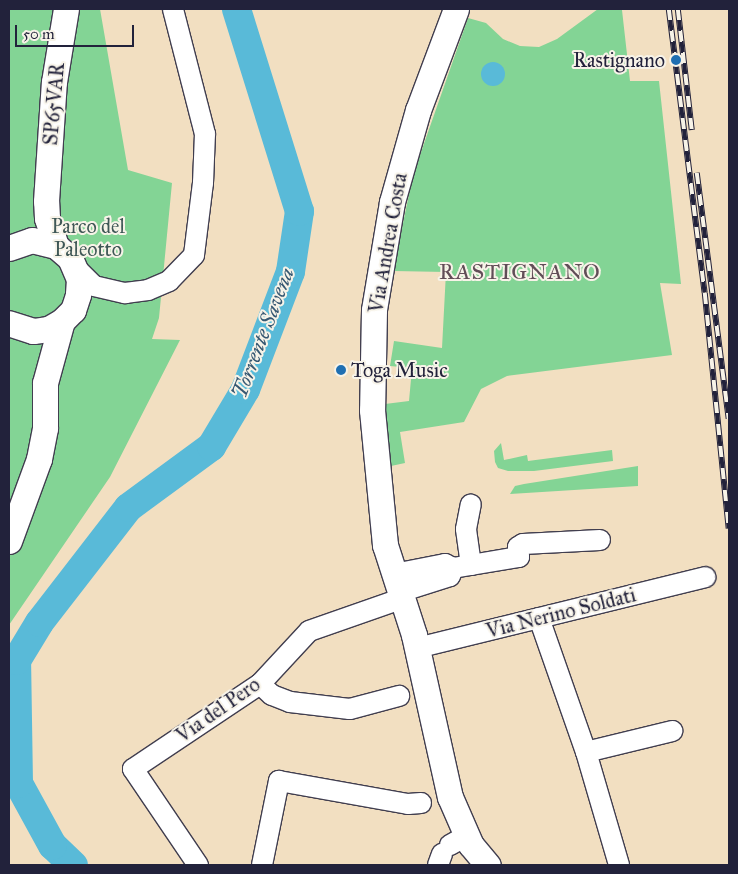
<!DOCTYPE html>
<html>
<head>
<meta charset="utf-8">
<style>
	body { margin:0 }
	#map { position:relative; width:738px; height:874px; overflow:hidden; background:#f2dfc1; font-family:"IM FELL Great Primer",serif }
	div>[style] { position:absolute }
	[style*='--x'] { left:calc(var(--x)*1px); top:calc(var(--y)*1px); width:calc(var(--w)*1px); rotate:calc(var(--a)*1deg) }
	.green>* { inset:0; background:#83d495 }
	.water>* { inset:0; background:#59bad8 }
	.round { border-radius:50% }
	.river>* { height:29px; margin:-14.5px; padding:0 14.5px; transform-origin:14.5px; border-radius:14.5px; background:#59bad8 }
	.roads { filter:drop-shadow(1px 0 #413e4f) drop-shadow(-1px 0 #413e4f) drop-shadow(0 1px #413e4f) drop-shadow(0 -1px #413e4f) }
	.minor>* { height:20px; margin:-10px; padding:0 10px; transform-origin:10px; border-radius:10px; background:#fff }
	.major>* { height:25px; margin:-12.5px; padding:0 12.5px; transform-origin:12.5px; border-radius:12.5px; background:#fff }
	.rail>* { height:5.5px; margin-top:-2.75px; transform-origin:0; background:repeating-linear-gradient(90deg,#f7f3e8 0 11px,#22223b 0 22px); box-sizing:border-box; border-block:1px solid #22223b }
	.dots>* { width:14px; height:14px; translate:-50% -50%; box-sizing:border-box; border:2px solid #f7f3e8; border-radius:50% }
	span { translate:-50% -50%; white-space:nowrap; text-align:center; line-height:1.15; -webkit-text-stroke:4px #f7f3e8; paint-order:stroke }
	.poi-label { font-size:20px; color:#22223b }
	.right { translate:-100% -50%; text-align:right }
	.left { translate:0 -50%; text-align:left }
	.street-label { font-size:20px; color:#22223b }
	.park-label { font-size:20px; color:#3f5756 }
	.water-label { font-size:21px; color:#355772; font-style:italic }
	.quarter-label { font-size:22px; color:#614d57; letter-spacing:1px }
	.frame { position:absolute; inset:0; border:10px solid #22223b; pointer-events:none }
	.scale { position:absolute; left:15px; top:25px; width:119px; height:22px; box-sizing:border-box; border:2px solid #22223b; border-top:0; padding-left:6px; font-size:15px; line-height:18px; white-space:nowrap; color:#22223b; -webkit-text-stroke:4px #f7f3e8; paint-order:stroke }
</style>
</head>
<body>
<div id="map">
	<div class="green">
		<div style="clip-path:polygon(9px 9px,100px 9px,128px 170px,172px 183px,159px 318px,152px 339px,180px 340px,110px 477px,9px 625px)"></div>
		<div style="clip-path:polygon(598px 9px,622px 10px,630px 81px,659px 81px,681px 284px,660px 283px,672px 355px,507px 376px,481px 389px,464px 422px,400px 432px,405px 463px,391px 466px,385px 404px,409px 401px,412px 368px,390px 366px,394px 341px,442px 348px,446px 272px,393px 271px,413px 175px,468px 18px,486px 23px,503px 39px,520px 46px,539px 47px,557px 39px)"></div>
		<div style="clip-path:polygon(501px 443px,504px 460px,527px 455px,528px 461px,612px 450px,613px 461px,534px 471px,508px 471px,498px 468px,495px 462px,494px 451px)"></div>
		<div style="clip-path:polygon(638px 466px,638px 486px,510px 494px,515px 486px,524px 484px)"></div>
	</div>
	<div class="water">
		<div class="round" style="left:481px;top:62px;width:24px;height:24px"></div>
	</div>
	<div class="river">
		<div style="--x:73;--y:865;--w:29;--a:-136"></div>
		<div style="--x:52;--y:845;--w:71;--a:-118.7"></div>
		<div style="--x:18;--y:783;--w:123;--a:-90.9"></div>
		<div style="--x:16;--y:660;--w:44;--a:-58.8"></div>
		<div style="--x:39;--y:622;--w:145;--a:-52.3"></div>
		<div style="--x:128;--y:507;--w:103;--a:-36.3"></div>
		<div style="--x:211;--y:446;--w:66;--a:-59.2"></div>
		<div style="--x:245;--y:389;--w:126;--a:-69.1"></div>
		<div style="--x:290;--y:271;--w:61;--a:-81.5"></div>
		<div style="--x:299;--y:211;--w:212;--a:-107.3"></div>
	</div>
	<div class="roads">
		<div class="minor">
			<div style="--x:76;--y:268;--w:25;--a:45"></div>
			<div style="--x:94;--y:286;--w:32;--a:13"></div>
			<div style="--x:125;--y:293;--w:23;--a:-7"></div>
			<div style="--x:148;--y:290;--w:23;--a:-23"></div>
			<div style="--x:169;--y:281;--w:36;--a:-46"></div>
			<div style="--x:194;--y:255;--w:73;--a:-82.9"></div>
			<div style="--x:203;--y:183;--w:49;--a:-87.7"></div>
			<div style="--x:205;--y:134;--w:129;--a:-104.4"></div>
			<div style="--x:471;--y:565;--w:36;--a:-98"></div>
			<div style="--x:466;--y:529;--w:25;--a:-79"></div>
			<div style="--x:394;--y:574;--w:52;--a:-11.1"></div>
			<div style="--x:445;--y:564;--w:9;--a:27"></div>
			<div style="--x:453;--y:568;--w:67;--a:-9.5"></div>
			<div style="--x:519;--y:557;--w:10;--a:-96"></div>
			<div style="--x:518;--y:547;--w:6;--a:-31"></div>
			<div style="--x:523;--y:544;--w:77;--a:-3"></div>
			<div style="--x:400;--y:592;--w:52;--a:-17.7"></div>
			<div style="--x:450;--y:576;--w:9;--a:-69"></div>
			<div style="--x:539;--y:618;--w:142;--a:70.7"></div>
			<div style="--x:586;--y:752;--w:118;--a:73.7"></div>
			<div style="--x:417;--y:648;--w:297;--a:-13.8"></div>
			<div style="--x:260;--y:684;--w:16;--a:43"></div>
			<div style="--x:272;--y:695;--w:19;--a:21"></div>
			<div style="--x:290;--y:702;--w:60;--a:6.7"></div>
			<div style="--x:350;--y:709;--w:51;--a:-14.9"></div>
			<div style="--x:586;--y:752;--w:89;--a:-13.7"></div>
			<div style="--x:450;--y:845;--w:18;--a:-29"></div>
			<div style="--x:198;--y:865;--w:116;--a:-124.1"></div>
			<div style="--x:133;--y:769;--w:153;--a:-33.8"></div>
			<div style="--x:260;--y:684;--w:72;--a:-47.2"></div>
			<div style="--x:309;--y:631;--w:100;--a:-19.3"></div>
			<div style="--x:262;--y:865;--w:86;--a:-78.6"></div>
			<div style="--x:279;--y:781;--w:131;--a:10.1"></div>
			<div style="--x:408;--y:804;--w:13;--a:-4"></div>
			<div style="--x:438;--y:865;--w:12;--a:-70"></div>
		</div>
		<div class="major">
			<div style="--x:456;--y:9;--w:108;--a:110.6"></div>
			<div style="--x:418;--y:110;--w:96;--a:105.8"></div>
			<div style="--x:392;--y:202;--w:109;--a:99.5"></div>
			<div style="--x:374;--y:310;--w:100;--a:91.1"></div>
			<div style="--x:372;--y:410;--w:136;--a:84.5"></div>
			<div style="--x:385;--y:545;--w:95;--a:72.1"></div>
			<div style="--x:414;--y:635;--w:166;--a:77.5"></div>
			<div style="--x:450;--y:797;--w:52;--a:66.4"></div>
			<div style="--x:471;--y:845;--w:26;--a:50"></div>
			<div style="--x:56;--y:246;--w:29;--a:-108"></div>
			<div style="--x:47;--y:218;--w:17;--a:-93"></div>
			<div style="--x:46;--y:201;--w:119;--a:-86.2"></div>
			<div style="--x:54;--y:82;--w:74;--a:-80.7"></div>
			<div style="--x:9;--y:248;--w:24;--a:-19"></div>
			<div style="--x:32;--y:240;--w:25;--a:14"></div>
			<div style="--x:56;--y:246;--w:18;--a:41"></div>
			<div style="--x:70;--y:258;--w:23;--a:67"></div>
			<div style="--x:79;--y:279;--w:16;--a:94"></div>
			<div style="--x:78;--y:295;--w:16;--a:108"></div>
			<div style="--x:73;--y:310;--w:16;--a:135"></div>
			<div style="--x:62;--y:321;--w:16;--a:150"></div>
			<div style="--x:48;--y:329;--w:15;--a:172"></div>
			<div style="--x:33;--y:331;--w:25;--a:-162"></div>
			<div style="--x:9;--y:541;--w:87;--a:-69.9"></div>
			<div style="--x:39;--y:459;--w:32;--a:-79"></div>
			<div style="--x:45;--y:428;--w:45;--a:-90"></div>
			<div style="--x:45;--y:383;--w:64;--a:-74.7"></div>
		</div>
	</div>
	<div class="rail">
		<div style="--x:669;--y:9;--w:286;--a:82.8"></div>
		<div style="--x:705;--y:293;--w:237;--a:84.2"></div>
		<div style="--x:678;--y:9;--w:122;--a:83.4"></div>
		<div style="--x:697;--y:173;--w:248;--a:82.6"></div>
	</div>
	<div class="dots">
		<div style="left:676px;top:60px;background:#1f6fb2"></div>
		<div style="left:341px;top:370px;background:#1f6fb2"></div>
	</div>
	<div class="poi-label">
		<span class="right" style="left:665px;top:60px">Rastignano</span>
		<span class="left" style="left:351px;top:370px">Toga Music</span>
	</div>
	<div class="street-label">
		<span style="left:54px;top:104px;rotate:-85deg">SP65VAR</span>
		<span style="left:388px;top:243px;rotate:-80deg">Via Andrea Costa</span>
		<span style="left:561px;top:613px;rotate:-14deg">Via Nerino Soldati</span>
		<span style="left:218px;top:710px;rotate:-35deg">Via del Pero</span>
	</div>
	<div class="park-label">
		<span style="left:88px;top:238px">Parco del<br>Paleotto</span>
	</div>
	<div class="water-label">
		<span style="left:263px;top:333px;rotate:-69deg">Torrente Savena</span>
	</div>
	<div class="quarter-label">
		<span style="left:520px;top:272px">RASTIGNANO</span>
	</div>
	<div class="frame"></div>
	<div class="scale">50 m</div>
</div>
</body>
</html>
